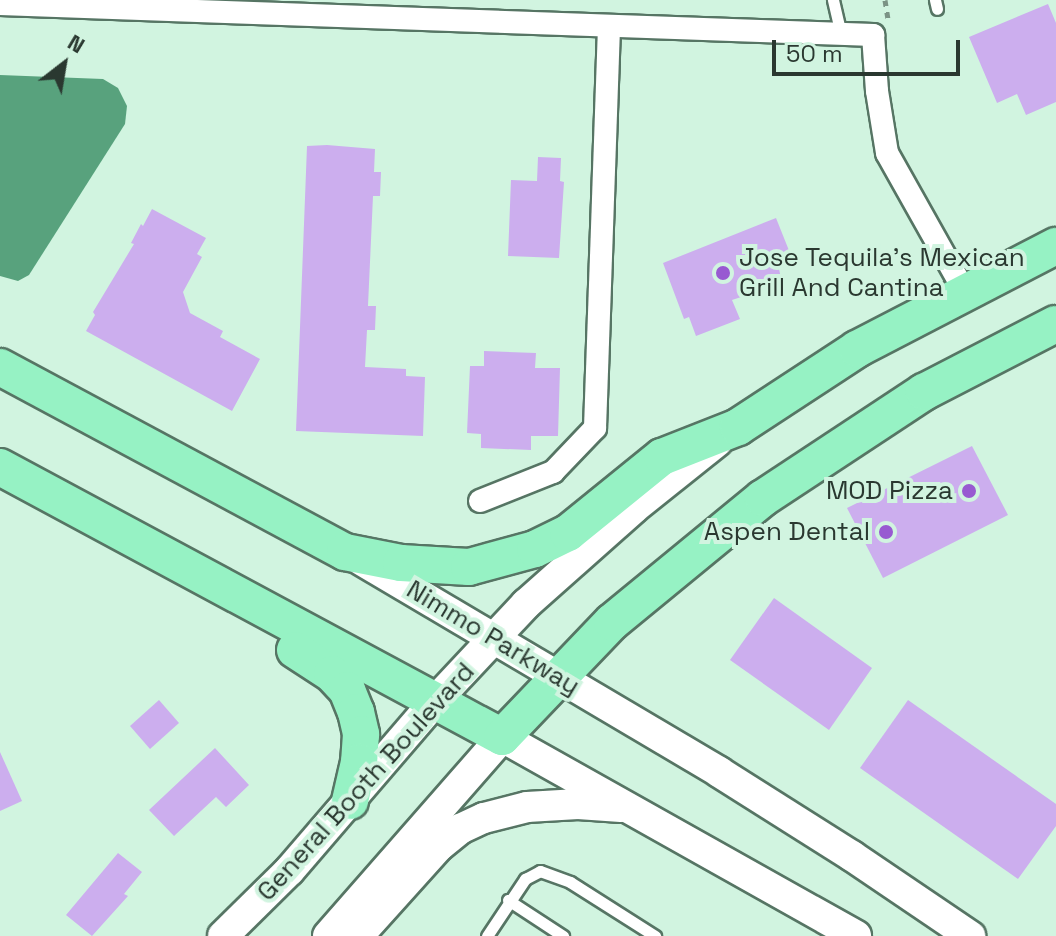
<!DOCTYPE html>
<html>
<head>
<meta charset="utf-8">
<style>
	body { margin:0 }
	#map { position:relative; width:1056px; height:936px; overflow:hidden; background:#d1f4e0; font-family:"Space Grotesk",sans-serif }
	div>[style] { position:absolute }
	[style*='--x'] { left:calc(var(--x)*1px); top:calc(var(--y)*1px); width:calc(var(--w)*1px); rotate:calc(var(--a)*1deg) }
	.water>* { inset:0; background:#58a27d }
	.building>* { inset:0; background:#ccaeee }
	.path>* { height:5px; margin-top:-2.5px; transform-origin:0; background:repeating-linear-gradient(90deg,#7b9385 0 6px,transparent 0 12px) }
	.roads { filter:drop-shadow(2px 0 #567564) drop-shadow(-2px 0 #567564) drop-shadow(0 2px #567564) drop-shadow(0 -2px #567564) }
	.service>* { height:11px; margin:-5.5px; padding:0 5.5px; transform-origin:5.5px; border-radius:5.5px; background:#fff }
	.minor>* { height:22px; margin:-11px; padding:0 11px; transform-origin:11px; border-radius:11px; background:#fff }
	.secondary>* { height:30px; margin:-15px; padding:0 15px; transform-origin:15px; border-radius:15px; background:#fff }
	.trunk>* { height:36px; margin:-18px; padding:0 18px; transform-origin:18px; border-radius:18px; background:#96f2c4 }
	.dots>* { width:22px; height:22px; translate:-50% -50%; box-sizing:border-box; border:4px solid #d1f4e0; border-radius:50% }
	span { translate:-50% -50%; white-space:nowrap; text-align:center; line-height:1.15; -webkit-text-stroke:8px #d1f4e0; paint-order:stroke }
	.poi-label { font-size:26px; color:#2a3830 }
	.left { translate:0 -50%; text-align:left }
	.right { translate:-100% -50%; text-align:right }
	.street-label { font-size:26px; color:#2a3830 }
	.north { position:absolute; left:24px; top:24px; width:80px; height:80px; -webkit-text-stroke:6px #d1f4e0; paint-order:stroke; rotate:31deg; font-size:22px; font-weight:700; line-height:32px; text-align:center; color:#2a3830 }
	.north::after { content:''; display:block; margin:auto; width:28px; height:36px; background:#2a3830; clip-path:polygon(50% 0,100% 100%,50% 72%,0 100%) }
	.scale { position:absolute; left:772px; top:40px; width:188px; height:36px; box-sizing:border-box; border:4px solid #2a3830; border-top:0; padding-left:10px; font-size:24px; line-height:28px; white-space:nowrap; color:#2a3830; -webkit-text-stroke:6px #d1f4e0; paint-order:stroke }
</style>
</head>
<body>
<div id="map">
	<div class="water">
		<div style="clip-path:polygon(0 75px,103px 79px,118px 88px,127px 106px,125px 124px,29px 275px,18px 281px,0 276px)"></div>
	</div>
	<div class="building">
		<div style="clip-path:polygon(1048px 4px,1056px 23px,1056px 102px,1026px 115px,1017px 94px,997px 103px,969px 37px)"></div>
		<div style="clip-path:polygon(327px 145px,375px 149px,374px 172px,381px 172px,380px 196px,373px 196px,368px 306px,376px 306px,375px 330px,367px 330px,365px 367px,406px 369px,406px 376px,425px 377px,423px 436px,296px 431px,307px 146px)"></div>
		<div style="clip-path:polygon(538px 157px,561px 158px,560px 181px,564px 182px,559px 258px,508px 256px,511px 180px,537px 181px)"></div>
		<div style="clip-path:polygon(152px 209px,206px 238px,197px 254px,202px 257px,183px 292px,190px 313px,223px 331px,220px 337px,260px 359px,232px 411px,86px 331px,95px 315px,93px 312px,134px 244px,131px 243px,141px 224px,143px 226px)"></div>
		<div style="clip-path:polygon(776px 218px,794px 263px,779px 269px,781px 278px,775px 286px,732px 300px,740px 319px,696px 336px,689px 317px,684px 319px,663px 263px)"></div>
		<div style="clip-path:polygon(484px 351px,536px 353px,535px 368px,560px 368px,558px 436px,531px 436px,531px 450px,481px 448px,481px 434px,467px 433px,470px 366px,484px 366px)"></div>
		<div style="clip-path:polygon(972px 446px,1008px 515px,883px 578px,847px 508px)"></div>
		<div style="clip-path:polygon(774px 598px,872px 668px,829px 730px,730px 660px)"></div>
		<div style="clip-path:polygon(159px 700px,179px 723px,150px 749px,130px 726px)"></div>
		<div style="clip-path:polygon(908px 700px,1056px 804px,1056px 826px,1018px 879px,860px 768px)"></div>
		<div style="clip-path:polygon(215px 748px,249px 785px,226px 807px,216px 797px,174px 836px,149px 810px)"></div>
		<div style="clip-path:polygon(0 752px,22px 801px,0 811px)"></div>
		<div style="clip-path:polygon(118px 853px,142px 872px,124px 894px,128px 896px,92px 936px,66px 915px)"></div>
	</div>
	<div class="path">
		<div style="--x:885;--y:0;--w:18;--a:81"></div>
	</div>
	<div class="roads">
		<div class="service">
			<div style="--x:833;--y:0;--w:35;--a:77"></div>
			<div style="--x:935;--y:0;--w:9;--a:77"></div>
			<div style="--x:508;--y:900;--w:66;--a:33.2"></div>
			<div style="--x:487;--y:936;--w:69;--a:-56.3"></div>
			<div style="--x:525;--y:879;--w:17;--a:-28"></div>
			<div style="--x:540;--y:871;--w:32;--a:20"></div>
			<div style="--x:570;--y:882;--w:101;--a:32.4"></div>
		</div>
		<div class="minor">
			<div style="--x:0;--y:4;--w:874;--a:2.03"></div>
			<div style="--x:873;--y:35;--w:56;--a:85.9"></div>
			<div style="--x:877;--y:91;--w:63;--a:80.8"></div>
			<div style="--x:887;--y:153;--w:159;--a:60.7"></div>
			<div style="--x:480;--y:501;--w:79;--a:-21.7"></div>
			<div style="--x:553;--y:472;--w:61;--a:-46.3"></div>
			<div style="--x:595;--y:428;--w:402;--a:-88"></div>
		</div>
		<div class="secondary">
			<div style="--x:361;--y:560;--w:416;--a:30.6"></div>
			<div style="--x:719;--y:772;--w:157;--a:32.3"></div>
			<div style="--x:852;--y:856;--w:143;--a:34.1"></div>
			<div style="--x:223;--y:936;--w:93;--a:-44.6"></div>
			<div style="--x:289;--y:871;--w:224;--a:-49.3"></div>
			<div style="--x:435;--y:701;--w:133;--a:-46.8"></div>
			<div style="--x:526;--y:604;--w:144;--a:-41.6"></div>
			<div style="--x:634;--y:508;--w:107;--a:-38.6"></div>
			<div style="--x:328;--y:936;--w:264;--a:-48.8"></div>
			<div style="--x:502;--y:737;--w:406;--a:29.3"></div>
			<div style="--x:358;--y:936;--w:121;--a:-48"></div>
			<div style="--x:439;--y:846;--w:27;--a:-39"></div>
			<div style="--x:460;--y:829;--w:26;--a:-25"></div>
			<div style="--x:484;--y:818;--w:44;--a:-14.3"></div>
			<div style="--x:527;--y:807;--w:51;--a:-3.4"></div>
			<div style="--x:578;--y:804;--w:43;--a:4"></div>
		</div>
		<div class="trunk">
			<div style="--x:0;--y:367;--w:391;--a:28.2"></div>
			<div style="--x:345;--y:552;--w:57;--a:11.1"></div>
			<div style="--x:401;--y:563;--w:68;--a:3.4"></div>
			<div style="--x:469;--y:567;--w:68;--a:-15.3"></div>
			<div style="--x:535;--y:549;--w:37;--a:-26"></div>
			<div style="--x:568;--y:533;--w:121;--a:-39"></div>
			<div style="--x:662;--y:457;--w:82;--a:-21.5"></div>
			<div style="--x:738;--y:427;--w:142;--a:-33.2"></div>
			<div style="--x:857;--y:349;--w:224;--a:-27.4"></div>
			<div style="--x:0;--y:467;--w:570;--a:28.27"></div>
			<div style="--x:502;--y:737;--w:159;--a:-46.3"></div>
			<div style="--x:612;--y:622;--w:195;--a:-39.4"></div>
			<div style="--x:763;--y:498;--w:193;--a:-33.4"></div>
			<div style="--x:924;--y:392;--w:148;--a:-27.3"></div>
			<div style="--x:295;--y:650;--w:44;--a:33"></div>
			<div style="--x:332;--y:674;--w:22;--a:47"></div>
			<div style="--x:347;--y:690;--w:24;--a:68"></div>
			<div style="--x:356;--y:712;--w:23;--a:77"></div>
			<div style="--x:361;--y:734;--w:28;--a:94"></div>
			<div style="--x:359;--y:762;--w:40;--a:103"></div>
		</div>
	</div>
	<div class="dots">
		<div style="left:723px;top:273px;background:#985ad1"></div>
		<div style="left:969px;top:491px;background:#985ad1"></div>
		<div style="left:886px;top:532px;background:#985ad1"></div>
	</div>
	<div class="poi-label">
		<span class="left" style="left:739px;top:273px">Jose Tequila's Mexican<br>Grill And Cantina</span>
		<span class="right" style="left:953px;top:491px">MOD Pizza</span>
		<span class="right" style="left:870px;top:532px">Aspen Dental</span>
	</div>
	<div class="street-label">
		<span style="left:493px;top:638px;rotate:31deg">Nimmo Parkway</span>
		<span style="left:366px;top:782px;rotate:-48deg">General Booth Boulevard</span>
	</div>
	<div class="north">N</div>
	<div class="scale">50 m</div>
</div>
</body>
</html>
